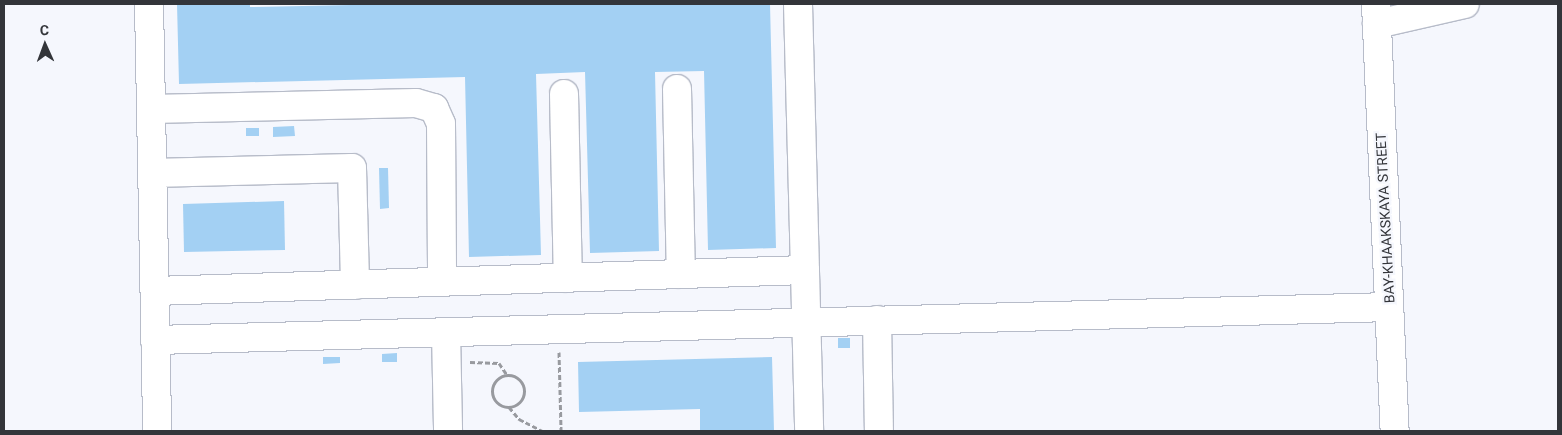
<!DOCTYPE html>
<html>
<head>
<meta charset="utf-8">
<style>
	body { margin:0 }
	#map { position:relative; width:1562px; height:435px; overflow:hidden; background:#f5f7fd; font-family:Roboto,sans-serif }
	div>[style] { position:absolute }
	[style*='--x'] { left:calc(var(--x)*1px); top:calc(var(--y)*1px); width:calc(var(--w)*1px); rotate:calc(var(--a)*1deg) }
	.building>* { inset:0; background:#a3d0f3 }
	.path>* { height:3px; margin-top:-1.5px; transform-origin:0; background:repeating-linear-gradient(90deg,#989a9f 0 5px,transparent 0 7.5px) }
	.path>.ring { margin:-1.5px; padding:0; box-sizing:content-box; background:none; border:3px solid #989a9f; border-radius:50% }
	.roads { filter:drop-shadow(1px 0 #b7bcc9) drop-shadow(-1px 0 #b7bcc9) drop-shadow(0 1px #b7bcc9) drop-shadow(0 -1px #b7bcc9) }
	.minor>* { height:28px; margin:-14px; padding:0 14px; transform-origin:14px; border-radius:14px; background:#fff }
	.major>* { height:28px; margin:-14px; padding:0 14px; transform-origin:14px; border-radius:14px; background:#fff }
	span { translate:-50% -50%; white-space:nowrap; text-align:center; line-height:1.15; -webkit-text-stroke:4.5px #f5f7fd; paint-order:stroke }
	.street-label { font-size:14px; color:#33353a }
	.frame { position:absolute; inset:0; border:5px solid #33353a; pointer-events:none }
	.north { position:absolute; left:20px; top:20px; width:50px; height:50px; -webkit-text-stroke:4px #f5f7fd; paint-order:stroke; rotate:358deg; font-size:14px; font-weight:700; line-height:20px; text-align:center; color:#33353a }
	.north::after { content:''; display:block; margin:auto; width:18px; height:22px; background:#33353a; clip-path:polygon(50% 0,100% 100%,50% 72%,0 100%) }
</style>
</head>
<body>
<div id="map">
	<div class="building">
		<div style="clip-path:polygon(177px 4px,250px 4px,250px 7px,400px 4px,770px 4px,776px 248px,708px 250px,704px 71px,655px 72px,659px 251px,590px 253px,585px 72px,536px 74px,541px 255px,469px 257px,465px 77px,179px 84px)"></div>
		<div style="clip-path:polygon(294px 126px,295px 136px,273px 137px,273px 127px)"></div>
		<div style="clip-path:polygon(246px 128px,259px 128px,259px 136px,246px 136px)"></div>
		<div style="clip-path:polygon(379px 168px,388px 168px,389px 208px,380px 209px)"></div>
		<div style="clip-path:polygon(284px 201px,285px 250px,184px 252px,183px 204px)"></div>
		<div style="clip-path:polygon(838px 338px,850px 338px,850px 348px,838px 348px)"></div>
		<div style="clip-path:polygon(397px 353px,397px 362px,382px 362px,382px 354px)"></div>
		<div style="clip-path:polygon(323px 357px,340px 357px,340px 363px,323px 364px)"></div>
		<div style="clip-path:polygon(772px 357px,774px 431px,700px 431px,700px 409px,579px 412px,578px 362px)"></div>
	</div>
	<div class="path">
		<div style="--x:559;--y:352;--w:79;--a:88.5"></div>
		<div style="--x:470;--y:362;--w:29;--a:2"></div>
		<div style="--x:499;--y:363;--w:14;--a:56"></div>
		<div class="ring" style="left:492px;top:375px;width:29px;height:29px"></div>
		<div style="--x:509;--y:407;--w:16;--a:50"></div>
		<div style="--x:519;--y:419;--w:27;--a:27"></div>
	</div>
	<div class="roads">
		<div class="minor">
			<div style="--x:149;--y:4;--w:427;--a:88.9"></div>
			<div style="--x:798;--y:4;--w:427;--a:88.5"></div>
			<div style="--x:1377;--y:24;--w:90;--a:-12.8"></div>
			<div style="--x:677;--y:89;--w:185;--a:88.8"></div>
			<div style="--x:564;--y:94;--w:184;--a:88.8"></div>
			<div style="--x:151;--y:109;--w:265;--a:-1.3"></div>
			<div style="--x:416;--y:103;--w:19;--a:16"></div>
			<div style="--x:434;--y:108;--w:17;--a:66"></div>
			<div style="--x:441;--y:124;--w:158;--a:89.6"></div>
			<div style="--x:152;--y:173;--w:200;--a:-1.4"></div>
			<div style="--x:352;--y:168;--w:117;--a:88.5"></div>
			<div style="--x:155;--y:291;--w:650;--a:-1.85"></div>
			<div style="--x:877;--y:320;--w:111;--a:89"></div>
			<div style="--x:446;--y:332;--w:99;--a:88.8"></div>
			<div style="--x:155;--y:340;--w:1234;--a:-1.53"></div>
		</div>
		<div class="major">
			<div style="--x:1376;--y:4;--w:427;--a:87.5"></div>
		</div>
	</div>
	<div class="street-label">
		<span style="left:1385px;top:218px;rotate:-93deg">BAY-KHAAKSKAYA STREET</span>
	</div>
	<div class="frame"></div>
	<div class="north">С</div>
</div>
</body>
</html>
